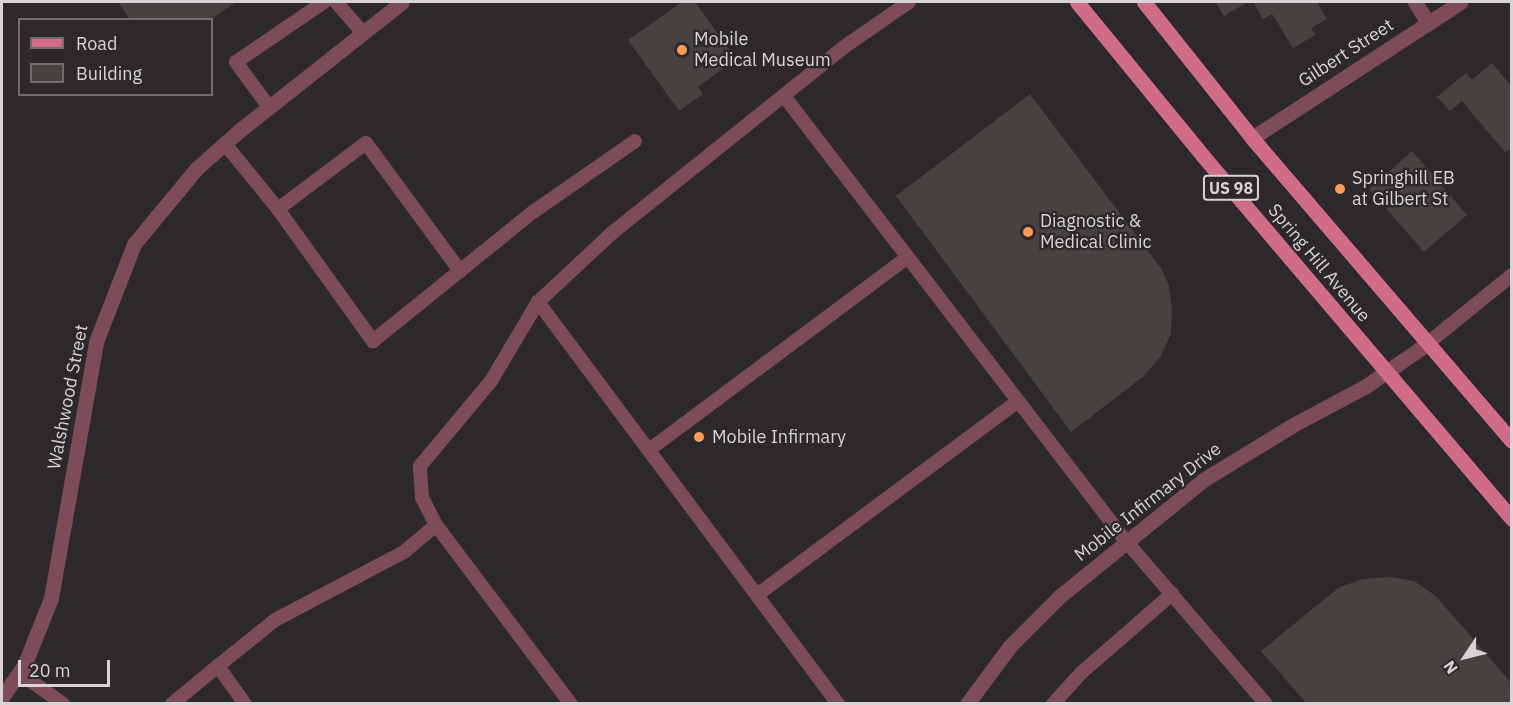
<!DOCTYPE html>
<html>
<head>
<meta charset="utf-8">
<style>
	body { margin:0 }
	#map { position:relative; width:1513px; height:705px; overflow:hidden; background:#2c282c; font-family:"IBM Plex Sans",sans-serif }
	div>[style] { position:absolute }
	[style*='--x'] { left:calc(var(--x)*1px); top:calc(var(--y)*1px); width:calc(var(--w)*1px); rotate:calc(var(--a)*1deg) }
	.building>* { inset:0; background:#474140 }
	.lane>* { height:14px; margin:-7px; padding:0 7px; transform-origin:7px; border-radius:7px; background:#7e4c59 }
	.street>* { height:15px; margin:-7.5px; padding:0 7.5px; transform-origin:7.5px; border-radius:7.5px; background:#7e4c59 }
	.primary>* { height:15px; margin:-7.5px; padding:0 7.5px; transform-origin:7.5px; border-radius:7.5px; background:#d16c88 }
	.dots>* { width:16px; height:16px; translate:-50% -50%; box-sizing:border-box; border:3px solid #2c282c; border-radius:50% }
	span { translate:-50% -50%; white-space:nowrap; text-align:center; line-height:1.15; -webkit-text-stroke:4.5px #2c282c; paint-order:stroke }
	.shield-label span { padding:2px 4px; background:#2c282c; border:2px solid; border-radius:4px; -webkit-text-stroke-width:0 }
	.shield-label { font-size:16px; color:#d7d4d7; font-weight:700 }
	.poi-label { font-size:18px; color:#d7d4d7 }
	.left { translate:0 -50%; text-align:left }
	.street-label { font-size:18px; color:#d7d4d7 }
	.frame { position:absolute; inset:0; border:3px solid #d7d4d7; pointer-events:none }
	.legend { position:absolute; left:18px; top:18px; width:195px; height:78px; box-sizing:border-box; background:#2c282c; border:2px solid #706d70; margin:0; padding:8px 10px; list-style:none; font-size:18px; color:#d7d4d7 }
	.legend li { display:flex; align-items:center; gap:12px; height:30px }
	.legend b { width:30px; border:2px solid #706d70 }
	.north { position:absolute; left:1435px; top:627px; width:60px; height:60px; -webkit-text-stroke:4px #2c282c; paint-order:stroke; rotate:235deg; font-size:16px; font-weight:700; line-height:24px; text-align:center; color:#d7d4d7 }
	.north::after { content:''; display:block; margin:auto; width:21px; height:27px; background:#d7d4d7; clip-path:polygon(50% 0,100% 100%,50% 72%,0 100%) }
	.scale { position:absolute; left:18px; top:660px; width:92px; height:27px; box-sizing:border-box; border:3px solid #d7d4d7; border-top:0; padding-left:8px; font-size:18px; line-height:21px; white-space:nowrap; color:#d7d4d7; -webkit-text-stroke:4px #2c282c; paint-order:stroke }
</style>
</head>
<body>
<div id="map">
	<div class="building">
		<div style="clip-path:polygon(118px 2px,236px 2px,210px 20px,130px 20px)"></div>
		<div style="clip-path:polygon(682px 2px,695px 2px,736px 59px,698px 87px,703px 94px,679px 111px,628px 40px)"></div>
		<div style="clip-path:polygon(1215px 2px,1248px 2px,1224px 16px)"></div>
		<div style="clip-path:polygon(1253px 2px,1317px 2px,1327px 19px,1311px 28px,1315px 35px,1293px 48px,1272px 14px,1263px 19px)"></div>
		<div style="clip-path:polygon(1492px 63px,1512px 87px,1512px 149px,1505px 152px,1462px 101px,1450px 111px,1437px 97px,1466px 73px,1472px 80px)"></div>
		<div style="clip-path:polygon(1030px 94px,1161px 268px,1169px 286px,1172px 310px,1171px 334px,1160px 357px,1144px 376px,1071px 432px,896px 196px)"></div>
		<div style="clip-path:polygon(1412px 151px,1467px 215px,1424px 252px,1369px 189px)"></div>
		<div style="clip-path:polygon(1390px 577px,1414px 581px,1436px 596px,1512px 684px,1512px 704px,1307px 704px,1261px 651px,1338px 588px,1362px 579px)"></div>
	</div>
	<div class="lane">
		<div style="--x:336;--y:2;--w:41;--a:48.9"></div>
		<div style="--x:784;--y:96;--w:560;--a:52.48"></div>
		<div style="--x:1125;--y:540;--w:216;--a:49.3"></div>
		<div style="--x:269;--y:107;--w:56;--a:-126.3"></div>
		<div style="--x:236;--y:62;--w:107;--a:-34.3"></div>
		<div style="--x:225;--y:144;--w:84;--a:50.8"></div>
		<div style="--x:278;--y:209;--w:163;--a:54.3"></div>
		<div style="--x:373;--y:341;--w:206;--a:-38.9"></div>
		<div style="--x:533;--y:212;--w:124;--a:-34.8"></div>
		<div style="--x:278;--y:209;--w:110;--a:-36.9"></div>
		<div style="--x:366;--y:143;--w:159;--a:53.7"></div>
		<div style="--x:1428;--y:343;--w:108;--a:-39"></div>
		<div style="--x:649;--y:450;--w:323;--a:-36.7"></div>
		<div style="--x:436;--y:525;--w:224;--a:53"></div>
		<div style="--x:757;--y:595;--w:325;--a:-36.6"></div>
		<div style="--x:20;--y:673;--w:53;--a:35.8"></div>
		<div style="--x:172;--y:704;--w:60;--a:-39.6"></div>
		<div style="--x:245;--y:704;--w:47;--a:-125.4"></div>
		<div style="--x:218;--y:666;--w:73;--a:-38.9"></div>
		<div style="--x:275;--y:620;--w:146;--a:-27.8"></div>
		<div style="--x:404;--y:552;--w:42;--a:-40.2"></div>
		<div style="--x:436;--y:525;--w:31;--a:-117"></div>
		<div style="--x:422;--y:497;--w:31;--a:-94"></div>
		<div style="--x:420;--y:466;--w:111;--a:-50.1"></div>
		<div style="--x:491;--y:381;--w:92;--a:-59.3"></div>
		<div style="--x:838;--y:704;--w:502;--a:-126.73"></div>
		<div style="--x:538;--y:302;--w:101;--a:-43"></div>
		<div style="--x:612;--y:233;--w:297;--a:-38.7"></div>
		<div style="--x:844;--y:47;--w:79;--a:-34.7"></div>
		<div style="--x:1053;--y:704;--w:42;--a:-47.9"></div>
		<div style="--x:1081;--y:673;--w:121;--a:-41"></div>
	</div>
	<div class="street">
		<div style="--x:1415;--y:2;--w:25;--a:58"></div>
		<div style="--x:1252;--y:138;--w:249;--a:-33.1"></div>
		<div style="--x:2;--y:697;--w:38;--a:-55"></div>
		<div style="--x:24;--y:666;--w:73;--a:-68.3"></div>
		<div style="--x:51;--y:598;--w:260;--a:-80"></div>
		<div style="--x:96;--y:342;--w:105;--a:-68.8"></div>
		<div style="--x:134;--y:244;--w:97;--a:-50.4"></div>
		<div style="--x:196;--y:169;--w:59;--a:-41.6"></div>
		<div style="--x:240;--y:130;--w:206;--a:-38.3"></div>
		<div style="--x:967;--y:704;--w:72;--a:-53.4"></div>
		<div style="--x:1010;--y:646;--w:71;--a:-45"></div>
		<div style="--x:1060;--y:596;--w:184;--a:-39"></div>
		<div style="--x:1203;--y:480;--w:105;--a:-31.4"></div>
		<div style="--x:1293;--y:425;--w:83;--a:-28.1"></div>
		<div style="--x:1366;--y:386;--w:75;--a:-34.7"></div>
	</div>
	<div class="primary">
		<div style="--x:1077;--y:2;--w:199;--a:50.7"></div>
		<div style="--x:1203;--y:156;--w:477;--a:49.6"></div>
		<div style="--x:1144;--y:2;--w:174;--a:51.5"></div>
		<div style="--x:1252;--y:138;--w:399;--a:49.4"></div>
	</div>
	<div class="dots">
		<div style="left:682px;top:50px;background:#fc9d53"></div>
		<div style="left:1340px;top:189px;background:#fc9d53"></div>
		<div style="left:1028px;top:232px;background:#fc9d53"></div>
		<div style="left:699px;top:437px;background:#fc9d53"></div>
	</div>
	<div class="shield-label">
		<span style="left:1231px;top:188px">US 98</span>
	</div>
	<div class="poi-label">
		<span class="left" style="left:694px;top:50px">Mobile<br>Medical Museum</span>
		<span class="left" style="left:1352px;top:189px">Springhill EB<br>at Gilbert St</span>
		<span class="left" style="left:1040px;top:232px">Diagnostic &amp;<br>Medical Clinic</span>
		<span class="left" style="left:712px;top:437px">Mobile Infirmary</span>
	</div>
	<div class="street-label">
		<span style="left:1346px;top:53px;rotate:-33deg">Gilbert Street</span>
		<span style="left:1319px;top:263px;rotate:50deg">Spring Hill Avenue</span>
		<span style="left:68px;top:397px;rotate:-79deg">Walshwood Street</span>
		<span style="left:1148px;top:502px;rotate:-38deg">Mobile Infirmary Drive</span>
	</div>
	<div class="frame"></div>
	<ul class="legend">
	<li><b style="height:8px;background:#d16c88"></b>Road</li>
	<li><b style="height:16px;background:#474140"></b>Building</li>
	</ul>
	<div class="north">N</div>
	<div class="scale">20 m</div>
</div>
</body>
</html>
